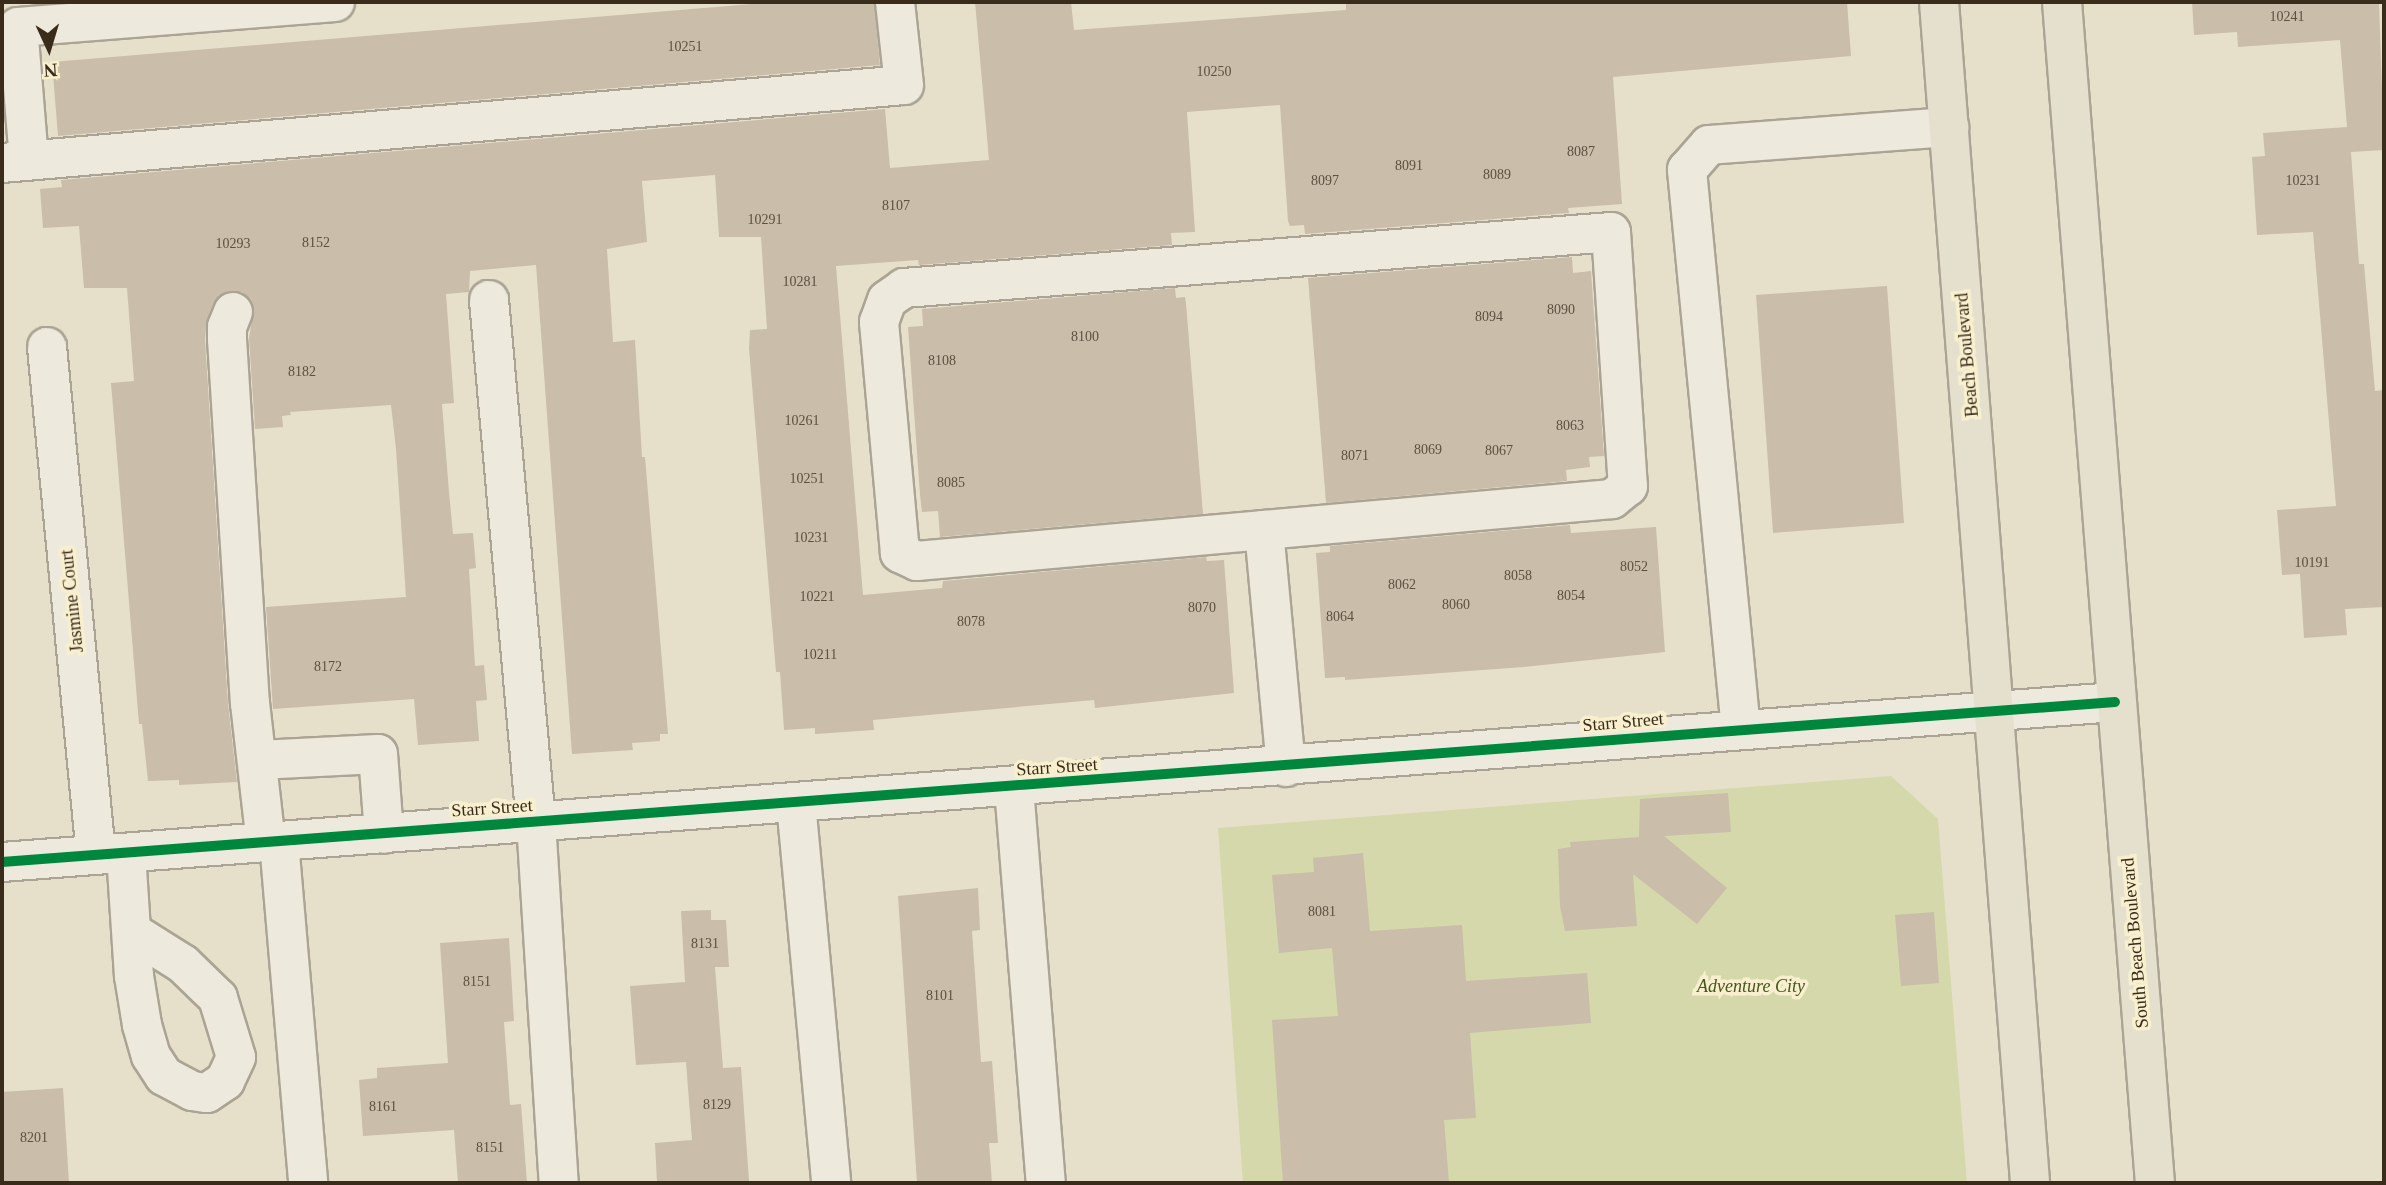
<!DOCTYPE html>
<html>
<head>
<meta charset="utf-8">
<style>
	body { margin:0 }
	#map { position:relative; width:2386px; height:1185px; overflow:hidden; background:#e6e0ca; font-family:"Times New Roman",serif }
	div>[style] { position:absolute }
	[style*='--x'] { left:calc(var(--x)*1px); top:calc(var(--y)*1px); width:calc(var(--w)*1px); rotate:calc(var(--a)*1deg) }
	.green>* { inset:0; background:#d4d8ab }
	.building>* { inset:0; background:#cabdaa }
	.roads { filter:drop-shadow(2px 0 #aba494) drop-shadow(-2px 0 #aba494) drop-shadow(0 2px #aba494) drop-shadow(0 -2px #aba494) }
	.minor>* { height:38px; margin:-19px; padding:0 19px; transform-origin:19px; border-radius:19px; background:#ede9dd }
	.major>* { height:38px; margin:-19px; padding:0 19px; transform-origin:19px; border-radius:19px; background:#e5e0cd }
	.cycleway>* { height:10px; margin:-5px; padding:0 5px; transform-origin:5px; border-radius:5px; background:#00873e }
	span { translate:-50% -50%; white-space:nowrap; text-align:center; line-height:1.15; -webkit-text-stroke:7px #f8efce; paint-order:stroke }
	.number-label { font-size:14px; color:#5d503f }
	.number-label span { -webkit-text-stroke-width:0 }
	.street-label { font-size:18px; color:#392c1b }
	.park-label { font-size:18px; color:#465820; font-style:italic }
	.frame { position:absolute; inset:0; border:4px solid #392c1b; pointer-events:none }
	.north { position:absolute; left:14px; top:14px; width:70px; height:70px; -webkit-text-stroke:5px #f8efce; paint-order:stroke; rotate:176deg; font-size:19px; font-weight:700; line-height:28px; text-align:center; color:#392c1b }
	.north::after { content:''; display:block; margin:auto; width:24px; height:32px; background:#392c1b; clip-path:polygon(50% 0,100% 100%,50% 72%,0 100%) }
</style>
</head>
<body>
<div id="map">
	<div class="green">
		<div style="clip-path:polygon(1891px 776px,1938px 819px,1967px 1183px,1243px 1183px,1218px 828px)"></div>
	</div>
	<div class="building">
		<div style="clip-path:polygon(776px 2px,874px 2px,880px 65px,58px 136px,52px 62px)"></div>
		<div style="clip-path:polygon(975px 2px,1071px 2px,1074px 30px,1346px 10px,1346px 2px,1847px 2px,1851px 56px,1613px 77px,1622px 204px,1568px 208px,1569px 213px,1305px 234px,1304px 225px,1290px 226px,1288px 221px,1280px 105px,1187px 112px,1195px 232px,1171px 233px,1172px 245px,919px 265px,918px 260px,836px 266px,863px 595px,942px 588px,943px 581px,1206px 557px,1207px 561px,1224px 560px,1234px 693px,1095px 708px,1094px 700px,873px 720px,874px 730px,815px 734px,815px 728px,784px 730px,780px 672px,776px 672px,749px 349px,750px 330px,767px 329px,761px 237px,719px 237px,715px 175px,642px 181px,647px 242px,607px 249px,613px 342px,635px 340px,642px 457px,645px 457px,668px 734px,660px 734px,660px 741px,632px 743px,633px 750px,572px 754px,536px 265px,470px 271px,469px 292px,446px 294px,454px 403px,442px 404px,449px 492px,453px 534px,473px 533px,476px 568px,469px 569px,475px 666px,484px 665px,487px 700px,476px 701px,479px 741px,418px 745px,414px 699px,273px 709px,266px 607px,406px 597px,396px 449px,391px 405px,290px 412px,291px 415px,282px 416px,283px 427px,255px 429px,249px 338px,254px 308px,251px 299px,242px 292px,229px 291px,219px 295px,213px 304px,207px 319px,205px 339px,228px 704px,237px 782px,179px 785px,179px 780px,148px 781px,142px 724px,139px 724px,111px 383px,134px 381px,127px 288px,84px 288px,79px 226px,43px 228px,40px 189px,62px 187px,61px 180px,885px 109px,890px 168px,989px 160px)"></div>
		<div style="clip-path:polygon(2192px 2px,2379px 2px,2384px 150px,2351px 152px,2359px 264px,2364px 264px,2375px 391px,2384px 390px,2384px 607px,2345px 609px,2347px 635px,2304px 638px,2300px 574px,2282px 575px,2277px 510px,2336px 506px,2313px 232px,2257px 235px,2252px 157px,2265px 156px,2263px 133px,2347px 127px,2340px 40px,2238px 47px,2237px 32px,2194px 35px)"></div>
		<div style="clip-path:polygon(1572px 257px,1573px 273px,1591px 271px,1604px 456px,1589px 457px,1590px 467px,1566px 470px,1567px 481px,1326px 503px,1308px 278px)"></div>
		<div style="clip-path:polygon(1887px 286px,1904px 523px,1773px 533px,1756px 295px)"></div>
		<div style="clip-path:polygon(1175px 288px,1176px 298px,1185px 297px,1186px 303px,1203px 514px,940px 537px,938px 511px,922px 512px,920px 495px,908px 327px,923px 326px,922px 309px)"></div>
		<div style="clip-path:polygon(1570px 525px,1571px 533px,1656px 527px,1665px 652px,1524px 667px,1345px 680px,1345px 677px,1325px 678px,1316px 553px,1330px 552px,1330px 546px)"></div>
		<div style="clip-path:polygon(1728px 793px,1731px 832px,1664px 836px,1727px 888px,1697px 924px,1633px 874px,1637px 926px,1565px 931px,1560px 906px,1558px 849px,1571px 847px,1570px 842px,1639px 837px,1640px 799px)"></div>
		<div style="clip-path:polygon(1363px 853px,1370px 931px,1462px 925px,1466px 981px,1587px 973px,1591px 1023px,1470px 1033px,1476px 1118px,1444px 1120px,1449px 1183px,1283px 1183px,1272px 1020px,1338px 1016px,1332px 948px,1279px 953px,1272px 875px,1314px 872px,1313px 858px)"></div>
		<div style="clip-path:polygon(978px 888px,980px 930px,972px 931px,981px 1062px,992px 1061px,998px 1143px,989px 1143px,992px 1183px,917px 1183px,898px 896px)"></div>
		<div style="clip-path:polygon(711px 910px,711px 920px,726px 920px,729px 967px,715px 967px,723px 1068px,741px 1067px,749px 1181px,657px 1183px,655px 1143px,692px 1140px,686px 1062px,636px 1065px,630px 986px,685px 982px,681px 911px)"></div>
		<div style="clip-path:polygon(1934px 912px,1939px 983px,1901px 986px,1895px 915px)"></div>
		<div style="clip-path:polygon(509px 938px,514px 1021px,504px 1022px,510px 1105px,521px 1104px,527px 1183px,458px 1183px,454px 1130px,363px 1136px,359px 1080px,377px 1078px,377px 1068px,448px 1063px,440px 943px)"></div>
		<div style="clip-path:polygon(63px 1088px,69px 1183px,2px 1183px,2px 1092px)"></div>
	</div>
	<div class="roads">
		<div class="minor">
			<div style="--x:29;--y:160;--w:133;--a:-94.7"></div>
			<div style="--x:18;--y:27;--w:318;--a:-4.5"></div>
			<div style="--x:2;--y:163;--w:905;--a:-4.94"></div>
			<div style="--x:904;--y:85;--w:83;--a:-96.2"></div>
			<div style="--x:1611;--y:232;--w:255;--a:86.2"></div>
			<div style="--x:1628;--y:486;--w:21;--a:141"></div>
			<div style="--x:1612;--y:499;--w:698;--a:174.9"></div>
			<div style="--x:917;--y:561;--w:19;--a:-155"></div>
			<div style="--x:900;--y:553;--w:232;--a:-95.2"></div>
			<div style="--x:879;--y:322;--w:23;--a:-70"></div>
			<div style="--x:887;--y:300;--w:21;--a:-35"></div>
			<div style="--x:904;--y:288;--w:709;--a:-4.53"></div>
			<div style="--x:489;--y:300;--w:524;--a:84.86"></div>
			<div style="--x:536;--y:822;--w:362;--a:86.4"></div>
			<div style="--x:233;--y:312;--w:16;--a:112"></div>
			<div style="--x:227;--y:327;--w:12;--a:90"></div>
			<div style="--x:227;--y:339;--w:365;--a:86.4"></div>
			<div style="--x:250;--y:703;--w:141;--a:83.5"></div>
			<div style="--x:47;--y:347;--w:510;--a:84.49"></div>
			<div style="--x:1264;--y:530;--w:238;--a:84.7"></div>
			<div style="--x:1741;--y:730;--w:563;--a:-95.51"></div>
			<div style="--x:1687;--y:170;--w:33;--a:-49"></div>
			<div style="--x:1709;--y:145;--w:241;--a:-4.3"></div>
			<div style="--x:259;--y:760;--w:119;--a:-2.9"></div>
			<div style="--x:378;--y:754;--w:80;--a:85.7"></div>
			<div style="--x:1014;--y:788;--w:396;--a:85.4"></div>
			<div style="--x:796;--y:803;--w:382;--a:84.7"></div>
			<div style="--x:279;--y:842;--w:342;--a:85.1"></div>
			<div style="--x:126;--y:853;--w:123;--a:86.3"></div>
			<div style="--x:134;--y:976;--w:50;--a:80.7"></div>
			<div style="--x:142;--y:1025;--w:32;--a:74"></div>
			<div style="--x:151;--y:1056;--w:24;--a:57"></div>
			<div style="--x:164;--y:1076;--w:32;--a:28"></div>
			<div style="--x:192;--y:1091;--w:15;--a:8"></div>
			<div style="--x:207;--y:1093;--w:22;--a:-34"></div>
			<div style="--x:225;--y:1081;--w:26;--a:-65"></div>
			<div style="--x:236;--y:1057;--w:62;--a:-107"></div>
			<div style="--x:218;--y:998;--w:49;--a:-135.8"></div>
			<div style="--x:183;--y:964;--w:60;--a:-147.9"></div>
			<div style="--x:2;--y:862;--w:2119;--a:-4.33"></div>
		</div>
		<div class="major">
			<div style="--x:1939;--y:2;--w:1185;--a:85.59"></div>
			<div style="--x:2062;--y:2;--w:1185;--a:85.5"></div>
		</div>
	</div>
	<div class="cycleway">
		<div style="--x:2;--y:862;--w:2119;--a:-4.33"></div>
	</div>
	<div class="number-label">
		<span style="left:2287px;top:17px">10241</span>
		<span style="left:685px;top:47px">10251</span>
		<span style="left:1214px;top:72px">10250</span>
		<span style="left:1581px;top:152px">8087</span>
		<span style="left:1409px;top:166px">8091</span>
		<span style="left:1497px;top:175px">8089</span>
		<span style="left:1325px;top:181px">8097</span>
		<span style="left:2303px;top:181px">10231</span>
		<span style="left:896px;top:206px">8107</span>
		<span style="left:765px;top:220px">10291</span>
		<span style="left:316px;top:243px">8152</span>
		<span style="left:233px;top:244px">10293</span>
		<span style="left:800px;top:282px">10281</span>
		<span style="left:1561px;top:310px">8090</span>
		<span style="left:1489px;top:317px">8094</span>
		<span style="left:1085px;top:337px">8100</span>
		<span style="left:942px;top:361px">8108</span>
		<span style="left:302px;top:372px">8182</span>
		<span style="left:802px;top:421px">10261</span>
		<span style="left:1570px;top:426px">8063</span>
		<span style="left:1428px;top:450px">8069</span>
		<span style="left:1499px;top:451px">8067</span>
		<span style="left:1355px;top:456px">8071</span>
		<span style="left:807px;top:479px">10251</span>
		<span style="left:951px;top:483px">8085</span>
		<span style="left:811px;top:538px">10231</span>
		<span style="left:2312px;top:563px">10191</span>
		<span style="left:1634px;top:567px">8052</span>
		<span style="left:1518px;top:576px">8058</span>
		<span style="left:1402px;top:585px">8062</span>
		<span style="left:1571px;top:596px">8054</span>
		<span style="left:817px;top:597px">10221</span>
		<span style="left:1456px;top:605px">8060</span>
		<span style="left:1202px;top:608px">8070</span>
		<span style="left:1340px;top:617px">8064</span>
		<span style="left:971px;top:622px">8078</span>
		<span style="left:820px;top:655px">10211</span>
		<span style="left:328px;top:667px">8172</span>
		<span style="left:1322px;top:912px">8081</span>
		<span style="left:705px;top:944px">8131</span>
		<span style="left:477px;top:982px">8151</span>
		<span style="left:940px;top:996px">8101</span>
		<span style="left:717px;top:1105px">8129</span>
		<span style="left:383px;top:1107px">8161</span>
		<span style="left:34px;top:1138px">8201</span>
		<span style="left:490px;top:1148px">8151</span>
	</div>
	<div class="street-label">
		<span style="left:1967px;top:355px;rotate:-95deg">Beach Boulevard</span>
		<span style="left:72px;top:601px;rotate:-96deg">Jasmine Court</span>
		<span style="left:1623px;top:722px;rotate:-5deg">Starr Street</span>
		<span style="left:1057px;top:767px;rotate:-4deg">Starr Street</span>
		<span style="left:492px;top:808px;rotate:-4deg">Starr Street</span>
		<span style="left:2135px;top:943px;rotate:-95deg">South Beach Boulevard</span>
	</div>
	<div class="park-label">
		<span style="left:1751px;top:986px">Adventure City</span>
	</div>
	<div class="frame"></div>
	<div class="north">N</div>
</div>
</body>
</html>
